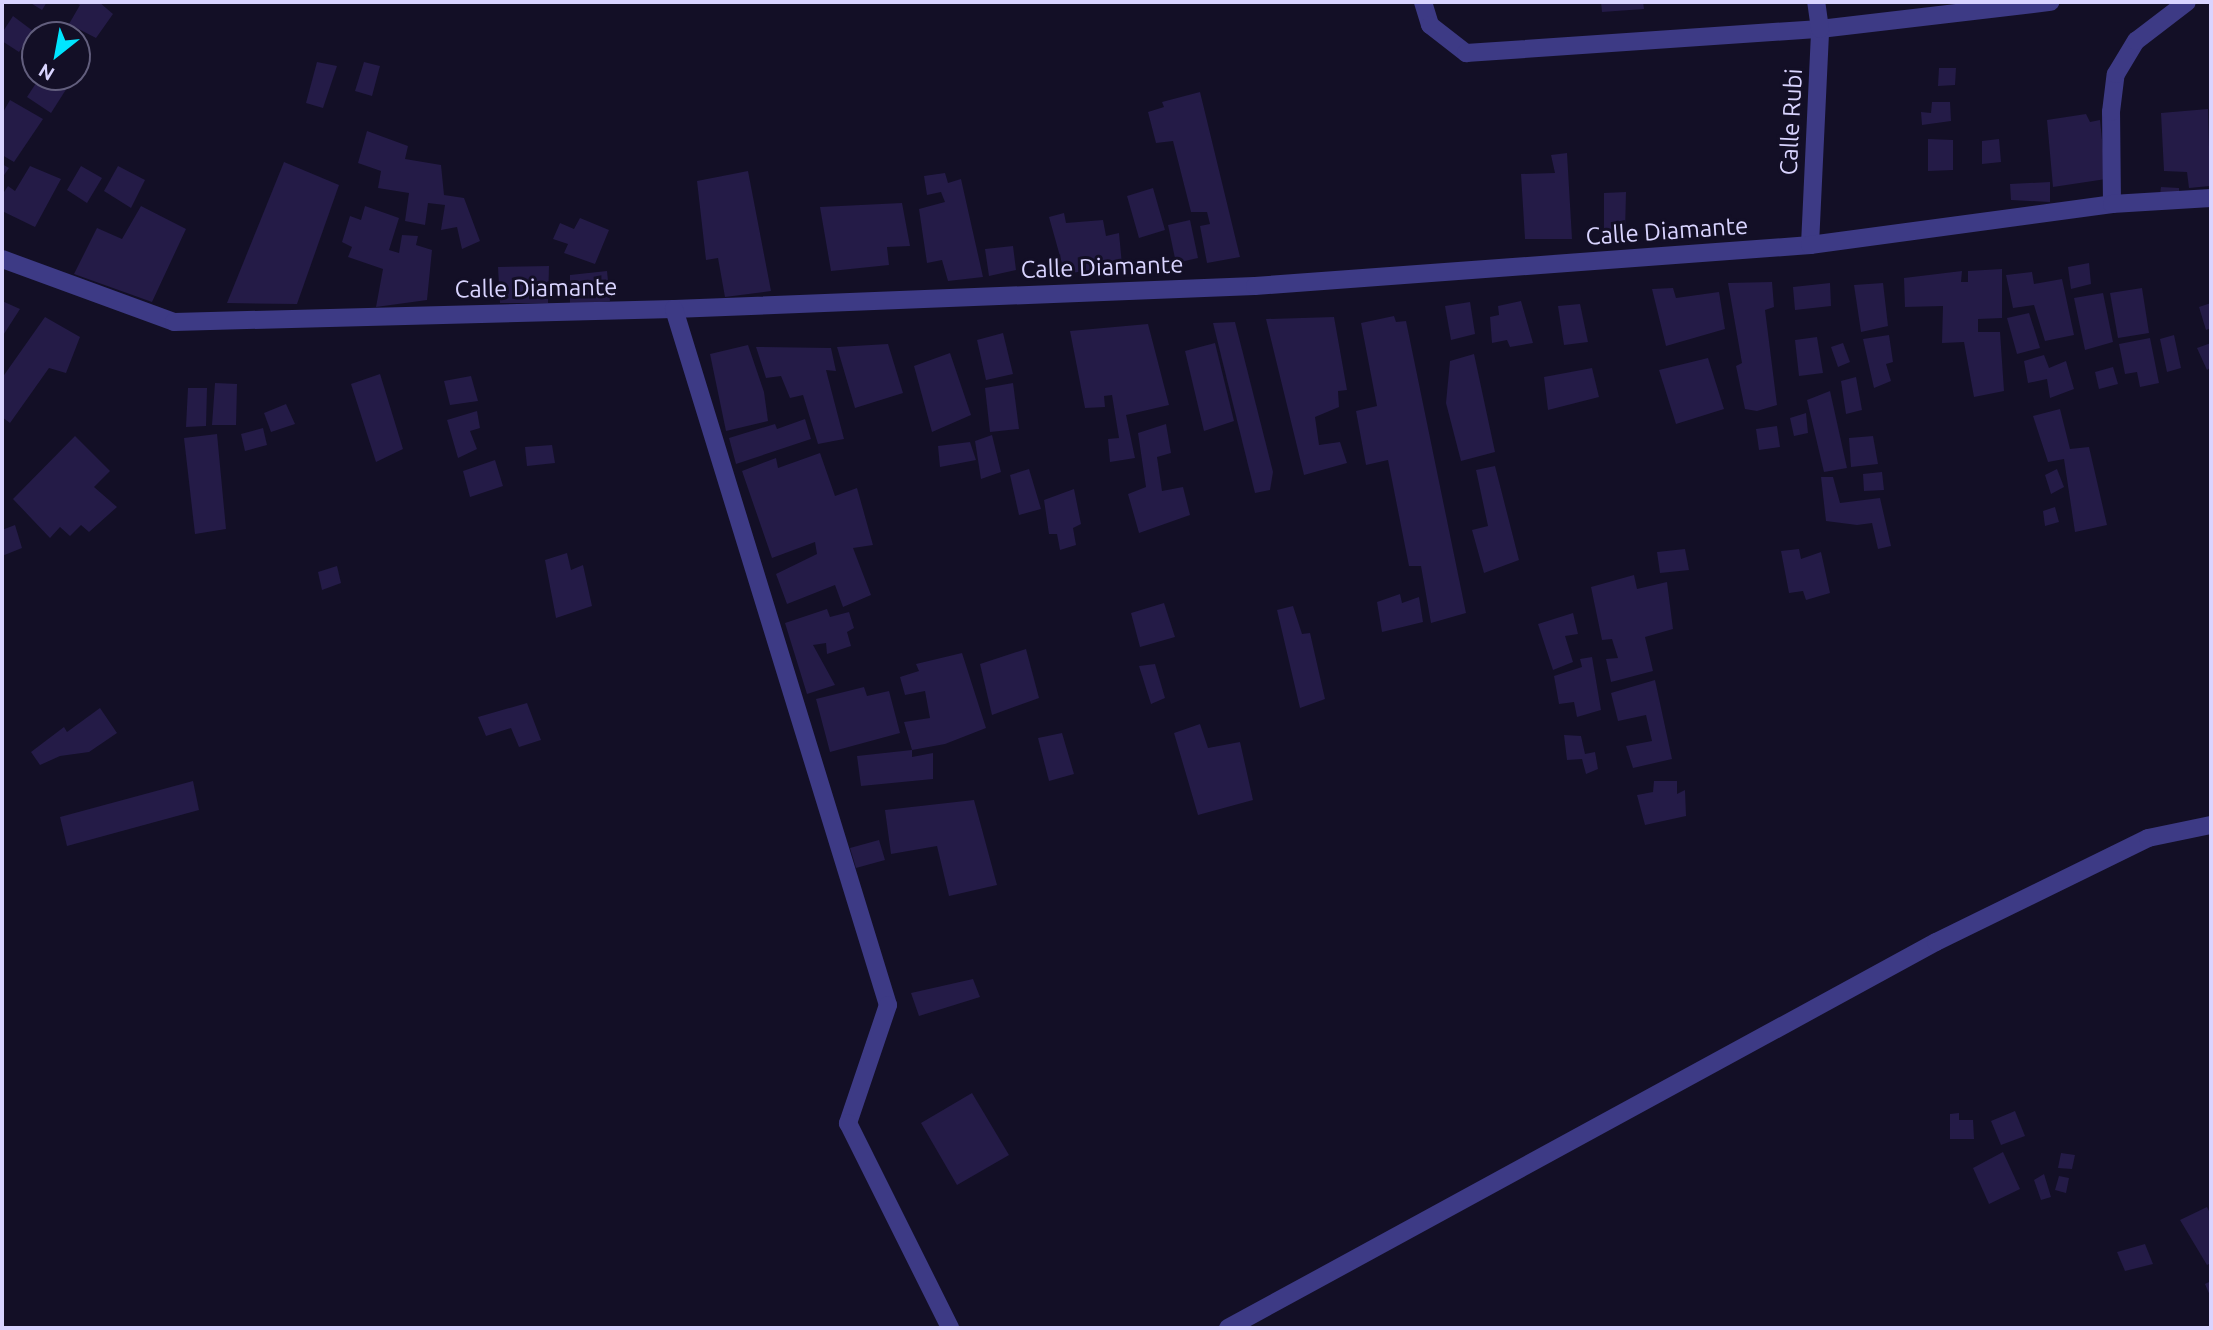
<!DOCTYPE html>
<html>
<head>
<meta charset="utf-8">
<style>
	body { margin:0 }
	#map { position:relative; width:2213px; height:1330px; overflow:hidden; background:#130f26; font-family:Ubuntu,sans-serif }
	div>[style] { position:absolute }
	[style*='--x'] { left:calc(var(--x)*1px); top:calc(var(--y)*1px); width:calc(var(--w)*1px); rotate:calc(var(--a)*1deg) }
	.building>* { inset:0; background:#241b47 }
	.minor>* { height:18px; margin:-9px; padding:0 9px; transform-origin:9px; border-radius:9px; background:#3d3a85 }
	span { translate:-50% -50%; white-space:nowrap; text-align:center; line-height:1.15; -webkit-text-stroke:6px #130f26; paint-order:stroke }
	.street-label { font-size:24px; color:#d9d4ff }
	.frame { position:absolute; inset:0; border:4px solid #d9d4ff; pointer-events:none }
	.north { position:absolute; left:21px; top:21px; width:70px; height:70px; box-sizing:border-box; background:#130f26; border:2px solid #625e7d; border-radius:50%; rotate:211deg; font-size:19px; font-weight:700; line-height:28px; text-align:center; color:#d9d4ff }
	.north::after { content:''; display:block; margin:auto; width:24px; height:32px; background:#00e5ff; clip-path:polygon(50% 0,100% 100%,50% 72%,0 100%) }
</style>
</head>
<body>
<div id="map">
	<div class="building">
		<div style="clip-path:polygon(29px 2px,47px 2px,42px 10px)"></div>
		<div style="clip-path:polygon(74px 2px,99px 2px,113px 14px,96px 38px,69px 24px,80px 5px)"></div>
		<div style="clip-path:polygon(1601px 2px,1643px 2px,1644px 9px,1602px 12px)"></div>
		<div style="clip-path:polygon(13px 16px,33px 31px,19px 52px,2px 41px,2px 33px)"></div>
		<div style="clip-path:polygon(77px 52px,87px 58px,77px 73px)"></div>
		<div style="clip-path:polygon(317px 62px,337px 66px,323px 108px,306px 103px)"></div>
		<div style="clip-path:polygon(364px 62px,380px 66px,372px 96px,355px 91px)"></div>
		<div style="clip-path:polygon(1939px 68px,1956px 68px,1955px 85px,1938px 86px)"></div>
		<div style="clip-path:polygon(40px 77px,74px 77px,51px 113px,27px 97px)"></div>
		<div style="clip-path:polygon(1200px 92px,1240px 257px,1207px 263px,1200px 226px,1210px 224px,1207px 212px,1191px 212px,1173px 141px,1156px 143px,1148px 112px,1164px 107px,1162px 102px)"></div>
		<div style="clip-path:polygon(10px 100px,43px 119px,14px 162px,2px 155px,2px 114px)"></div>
		<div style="clip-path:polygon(1932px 102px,1950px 102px,1951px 121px,1922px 125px,1921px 112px,1931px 113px)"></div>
		<div style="clip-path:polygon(2208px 109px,2210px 186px,2189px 188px,2187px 172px,2164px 171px,2161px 113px)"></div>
		<div style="clip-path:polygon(2086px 114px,2090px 122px,2100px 120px,2106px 179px,2053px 187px,2047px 120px)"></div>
		<div style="clip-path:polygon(367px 131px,408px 146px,405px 159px,441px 165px,444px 195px,464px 198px,480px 241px,462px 249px,457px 227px,441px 230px,445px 205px,428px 203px,425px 225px,405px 221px,409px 193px,378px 188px,381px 171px,358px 163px)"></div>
		<div style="clip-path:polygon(1928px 139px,1953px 140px,1953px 170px,1928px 171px)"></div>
		<div style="clip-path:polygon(1999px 139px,2001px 162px,1982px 164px,1982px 141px)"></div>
		<div style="clip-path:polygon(1567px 153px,1572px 239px,1525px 239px,1521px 174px,1555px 173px,1551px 155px)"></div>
		<div style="clip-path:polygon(284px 162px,339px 185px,297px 304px,227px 303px)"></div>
		<div style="clip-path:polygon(2px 164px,9px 168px,2px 178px)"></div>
		<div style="clip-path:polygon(30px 166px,61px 179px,35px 227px,2px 211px,2px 195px,8px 186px,15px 191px)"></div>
		<div style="clip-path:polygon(81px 166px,102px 178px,87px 203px,67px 190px)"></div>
		<div style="clip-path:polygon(118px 166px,145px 180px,131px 208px,104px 191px)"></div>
		<div style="clip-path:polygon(748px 171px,771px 291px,725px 297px,718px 258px,706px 260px,697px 181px)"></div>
		<div style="clip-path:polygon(945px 173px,948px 183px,961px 179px,983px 277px,948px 281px,942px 260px,927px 263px,919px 209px,945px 202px,941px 192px,927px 195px,924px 176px)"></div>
		<div style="clip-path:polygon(2050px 182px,2050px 202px,2011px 200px,2010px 184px)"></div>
		<div style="clip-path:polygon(2161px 187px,2179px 188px,2179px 199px,2159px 201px)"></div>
		<div style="clip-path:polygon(1153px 188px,1165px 230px,1139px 238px,1127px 196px)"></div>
		<div style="clip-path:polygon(1626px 192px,1625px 232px,1604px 232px,1604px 193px)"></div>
		<div style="clip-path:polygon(902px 203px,910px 246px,887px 247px,889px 265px,831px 271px,820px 207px)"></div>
		<div style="clip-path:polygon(141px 206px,186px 229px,152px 302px,74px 274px,97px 228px,122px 239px)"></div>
		<div style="clip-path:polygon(365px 206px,399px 218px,389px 250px,399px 253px,402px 235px,418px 236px,416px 245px,432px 250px,427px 300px,376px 307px,383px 269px,348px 257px,352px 247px,342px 242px,350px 216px,361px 220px)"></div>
		<div style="clip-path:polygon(1064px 213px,1066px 223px,1103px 220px,1106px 236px,1119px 233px,1122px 265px,1065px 274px,1049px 217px)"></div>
		<div style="clip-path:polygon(580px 218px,609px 230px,595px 264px,564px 253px,568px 244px,553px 239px,560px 223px,574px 229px)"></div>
		<div style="clip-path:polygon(1190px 220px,1198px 258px,1176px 263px,1168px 225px)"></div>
		<div style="clip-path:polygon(1013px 246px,1016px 270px,989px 276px,985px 249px)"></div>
		<div style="clip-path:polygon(2089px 263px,2091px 284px,2071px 289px,2068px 267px)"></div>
		<div style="clip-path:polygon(549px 266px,548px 303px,500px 303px,498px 267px)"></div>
		<div style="clip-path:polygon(2002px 269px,2002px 318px,1978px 319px,1978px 332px,2000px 332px,2004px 391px,1974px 397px,1964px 342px,1942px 343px,1943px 306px,1905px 307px,1904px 278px,1962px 271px,1961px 282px,1968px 282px,1968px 271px)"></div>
		<div style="clip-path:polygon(607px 271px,610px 301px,570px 305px,570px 275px)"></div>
		<div style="clip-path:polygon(2032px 272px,2034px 284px,2062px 279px,2074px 335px,2045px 341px,2034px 305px,2013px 308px,2006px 275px)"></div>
		<div style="clip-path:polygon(1772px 282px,1774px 307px,1765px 310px,1777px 405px,1757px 411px,1745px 409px,1736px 366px,1742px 363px,1728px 283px)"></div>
		<div style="clip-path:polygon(1830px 283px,1831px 306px,1795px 310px,1793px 287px)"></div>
		<div style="clip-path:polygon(1883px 283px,1888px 326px,1861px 332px,1854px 285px)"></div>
		<div style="clip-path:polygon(1673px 288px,1676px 298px,1719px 292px,1725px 329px,1666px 346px,1652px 289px)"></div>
		<div style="clip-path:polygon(2142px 288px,2149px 333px,2118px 338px,2110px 293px)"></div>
		<div style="clip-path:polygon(2103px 293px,2113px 342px,2085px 350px,2074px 298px)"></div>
		<div style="clip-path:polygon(2px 301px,20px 309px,2px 337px)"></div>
		<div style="clip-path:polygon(1521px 301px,1533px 343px,1510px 347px,1507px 340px,1492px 343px,1490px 317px,1499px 315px,1498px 306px)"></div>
		<div style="clip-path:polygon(1470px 302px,1475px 334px,1451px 340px,1445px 306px)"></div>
		<div style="clip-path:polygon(2211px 303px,2211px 328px,2206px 330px,2199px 307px)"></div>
		<div style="clip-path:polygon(1580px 304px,1588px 342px,1564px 345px,1558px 306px)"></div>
		<div style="clip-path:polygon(2029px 313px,2040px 348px,2017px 354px,2007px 318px)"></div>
		<div style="clip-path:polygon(1394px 316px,1396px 322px,1406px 321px,1466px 613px,1431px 623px,1421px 566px,1409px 566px,1388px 460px,1366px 465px,1356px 411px,1377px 406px,1361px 323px)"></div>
		<div style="clip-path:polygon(45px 317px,80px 337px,66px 373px,49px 368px,10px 423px,2px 417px,2px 378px)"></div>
		<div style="clip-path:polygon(1334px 317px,1347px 390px,1338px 391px,1339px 407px,1315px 417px,1319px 445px,1340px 442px,1347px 463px,1304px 475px,1266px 319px)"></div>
		<div style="clip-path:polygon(1235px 322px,1273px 472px,1270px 490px,1255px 493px,1213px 323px)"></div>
		<div style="clip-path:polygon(1148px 324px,1169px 405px,1126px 415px,1135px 458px,1110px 462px,1108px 439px,1119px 438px,1112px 395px,1104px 396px,1105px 407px,1085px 408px,1070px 331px)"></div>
		<div style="clip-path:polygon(1003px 333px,1013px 374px,986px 380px,977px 340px)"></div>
		<div style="clip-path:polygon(1889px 335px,1893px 362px,1886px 364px,1891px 381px,1874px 388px,1863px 339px)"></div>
		<div style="clip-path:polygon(2174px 335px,2181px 368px,2167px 372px,2160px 339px)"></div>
		<div style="clip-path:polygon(1817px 337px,1823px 373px,1799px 376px,1795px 340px)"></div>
		<div style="clip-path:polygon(2150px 338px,2159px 383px,2140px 387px,2137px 372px,2125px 374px,2119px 344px)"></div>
		<div style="clip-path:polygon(1215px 343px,1234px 421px,1204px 431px,1185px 351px)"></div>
		<div style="clip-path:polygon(1843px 343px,1850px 362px,1838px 367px,1831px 347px)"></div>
		<div style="clip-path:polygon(2211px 343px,2211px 367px,2207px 370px,2197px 348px)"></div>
		<div style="clip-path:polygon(888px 344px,903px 393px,855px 408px,837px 347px)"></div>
		<div style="clip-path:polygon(748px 345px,764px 392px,768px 421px,726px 431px,710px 354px)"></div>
		<div style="clip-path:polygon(756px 347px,831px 348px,836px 371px,826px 370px,844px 439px,818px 444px,803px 395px,790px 398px,781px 376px,766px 378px)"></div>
		<div style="clip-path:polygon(950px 353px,971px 415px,932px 432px,914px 366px)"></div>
		<div style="clip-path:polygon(1474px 354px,1495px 452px,1461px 461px,1446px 403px,1450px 361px)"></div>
		<div style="clip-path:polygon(2044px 355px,2049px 368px,2066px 361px,2074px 389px,2050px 398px,2047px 379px,2028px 383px,2024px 361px)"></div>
		<div style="clip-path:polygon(1708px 358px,1724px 409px,1676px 424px,1659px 370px)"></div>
		<div style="clip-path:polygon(2113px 367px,2118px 384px,2099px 389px,2095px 372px)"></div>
		<div style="clip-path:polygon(1592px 368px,1599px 397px,1548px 410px,1544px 377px)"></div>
		<div style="clip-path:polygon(380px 374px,403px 449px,376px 462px,351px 384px)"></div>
		<div style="clip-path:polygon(471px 376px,478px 401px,450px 405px,444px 381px)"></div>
		<div style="clip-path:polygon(1856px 377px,1862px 410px,1846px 414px,1841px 381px)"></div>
		<div style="clip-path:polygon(215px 383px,237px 384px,236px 425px,212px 425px)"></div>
		<div style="clip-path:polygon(1013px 383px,1019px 429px,990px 432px,985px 388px)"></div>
		<div style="clip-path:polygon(188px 388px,207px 388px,206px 426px,186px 427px)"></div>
		<div style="clip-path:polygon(1830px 391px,1847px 468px,1824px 472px,1807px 400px)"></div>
		<div style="clip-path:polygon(286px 404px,295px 424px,271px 432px,264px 413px)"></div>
		<div style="clip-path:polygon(2060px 409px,2070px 449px,2089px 447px,2107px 525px,2075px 532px,2064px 459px,2048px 462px,2033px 416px)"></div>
		<div style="clip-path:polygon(477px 411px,480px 428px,470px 431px,477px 449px,458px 458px,447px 420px)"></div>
		<div style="clip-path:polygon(1806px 413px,1808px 433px,1794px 436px,1790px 418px)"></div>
		<div style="clip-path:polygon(805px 419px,811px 439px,736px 464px,729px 438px,775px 424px,777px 429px)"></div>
		<div style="clip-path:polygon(1166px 424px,1171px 453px,1157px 457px,1162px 491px,1183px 487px,1190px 515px,1139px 533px,1128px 494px,1146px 487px,1138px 433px)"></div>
		<div style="clip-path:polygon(1777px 426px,1780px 447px,1759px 450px,1756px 429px)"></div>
		<div style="clip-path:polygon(263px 428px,267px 445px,245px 451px,241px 434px)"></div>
		<div style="clip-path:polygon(217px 434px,226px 529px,195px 534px,184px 438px)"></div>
		<div style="clip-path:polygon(992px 435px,1001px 472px,981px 479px,975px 441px)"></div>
		<div style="clip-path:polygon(75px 436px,110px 471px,94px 487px,117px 507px,89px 532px,81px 525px,70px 536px,60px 527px,50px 538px,13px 499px)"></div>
		<div style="clip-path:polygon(1873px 436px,1878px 464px,1851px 467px,1849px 438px)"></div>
		<div style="clip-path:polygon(970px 442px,976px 460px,940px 467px,938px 446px)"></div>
		<div style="clip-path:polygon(552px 445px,555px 463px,527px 466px,525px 447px)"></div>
		<div style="clip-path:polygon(820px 453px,835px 496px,857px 488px,873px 545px,853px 548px,871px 595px,843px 607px,835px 585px,787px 604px,776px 574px,817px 554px,815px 542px,772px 558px,742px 471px,776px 458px,778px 468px)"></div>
		<div style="clip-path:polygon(495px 460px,503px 486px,470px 497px,463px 471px)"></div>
		<div style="clip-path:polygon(1495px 466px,1519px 560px,1484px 573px,1472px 530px,1488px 526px,1476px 470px)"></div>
		<div style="clip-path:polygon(1029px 469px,1041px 509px,1019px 515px,1010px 475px)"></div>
		<div style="clip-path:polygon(2057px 469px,2064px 487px,2051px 494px,2045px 475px)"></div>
		<div style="clip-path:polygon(1882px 472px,1884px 490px,1864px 491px,1863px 474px)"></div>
		<div style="clip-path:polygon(1821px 477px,1833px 477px,1840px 503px,1880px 498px,1891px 546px,1878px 549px,1872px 523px,1857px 525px,1826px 521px)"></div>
		<div style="clip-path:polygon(1074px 489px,1081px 524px,1073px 528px,1076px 545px,1060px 550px,1057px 534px,1049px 534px,1044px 500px)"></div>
		<div style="clip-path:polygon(2055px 507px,2059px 522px,2045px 526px,2043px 511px)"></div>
		<div style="clip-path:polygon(15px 525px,22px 548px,2px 556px,2px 530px)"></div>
		<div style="clip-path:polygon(1685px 549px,1689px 570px,1660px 573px,1657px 552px)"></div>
		<div style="clip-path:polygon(1799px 549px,1801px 559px,1821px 552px,1830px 593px,1806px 600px,1803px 591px,1789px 593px,1781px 551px)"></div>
		<div style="clip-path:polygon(567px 553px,571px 570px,583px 565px,592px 606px,556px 618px,545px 560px)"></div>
		<div style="clip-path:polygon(337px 566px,341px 583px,322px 590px,318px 572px)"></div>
		<div style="clip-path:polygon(1634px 575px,1637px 589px,1667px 582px,1673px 629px,1645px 637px,1653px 671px,1611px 682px,1606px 659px,1618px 658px,1612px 639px,1602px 640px,1591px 587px)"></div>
		<div style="clip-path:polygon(1400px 594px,1402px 603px,1419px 597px,1423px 622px,1382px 632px,1377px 602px)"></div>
		<div style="clip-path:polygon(1164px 603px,1175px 637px,1140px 647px,1131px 613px)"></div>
		<div style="clip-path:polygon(1293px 606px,1302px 634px,1310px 633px,1325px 699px,1300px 708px,1277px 610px)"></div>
		<div style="clip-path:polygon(827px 609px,830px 617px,849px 612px,854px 628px,847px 632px,851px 646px,827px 654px,826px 643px,813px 645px,835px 685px,807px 694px,785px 623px)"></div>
		<div style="clip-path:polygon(1573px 613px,1578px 634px,1565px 636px,1573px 662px,1553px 670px,1538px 624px)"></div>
		<div style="clip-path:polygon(1026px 649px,1039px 698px,992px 715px,980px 664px)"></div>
		<div style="clip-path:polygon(962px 653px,986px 728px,945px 744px,912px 750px,912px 757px,933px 753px,933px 779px,861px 786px,857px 756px,912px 750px,904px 722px,930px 718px,925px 691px,905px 695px,900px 677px,919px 671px,916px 664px)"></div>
		<div style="clip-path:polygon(1592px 657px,1601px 710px,1577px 717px,1574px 702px,1559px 704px,1554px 676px,1582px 667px,1580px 659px)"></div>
		<div style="clip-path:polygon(1155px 664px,1165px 698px,1151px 704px,1139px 666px)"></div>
		<div style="clip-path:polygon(1655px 680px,1672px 759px,1633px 768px,1626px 746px,1652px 741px,1646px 715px,1618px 721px,1611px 693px)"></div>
		<div style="clip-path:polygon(864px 687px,867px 696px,889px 691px,900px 733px,830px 752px,816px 699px)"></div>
		<div style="clip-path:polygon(527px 703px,541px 740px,519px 747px,511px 728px,486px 736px,478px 717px)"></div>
		<div style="clip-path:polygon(100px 708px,117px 733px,89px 752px,60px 756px,40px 765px,31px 752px,64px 727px,67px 732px)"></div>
		<div style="clip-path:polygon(1200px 724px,1208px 748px,1240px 742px,1253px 800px,1198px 815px,1174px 733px)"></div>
		<div style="clip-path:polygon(1062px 733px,1074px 774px,1049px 781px,1038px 738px)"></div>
		<div style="clip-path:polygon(1564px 735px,1581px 736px,1585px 754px,1595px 752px,1598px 769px,1586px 774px,1582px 759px,1567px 760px)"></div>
		<div style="clip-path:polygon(193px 781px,199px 810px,67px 846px,60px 817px)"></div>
		<div style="clip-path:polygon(1654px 781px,1677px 781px,1677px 794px,1685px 790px,1686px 816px,1645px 825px,1637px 795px,1653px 792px)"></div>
		<div style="clip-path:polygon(974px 800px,997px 885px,949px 896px,937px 846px,891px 854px,885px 810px)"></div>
		<div style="clip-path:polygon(879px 840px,885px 860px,856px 868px,850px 848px)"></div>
		<div style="clip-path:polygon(973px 979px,980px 997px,919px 1016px,911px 993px)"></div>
		<div style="clip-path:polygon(972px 1093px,1009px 1155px,957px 1185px,921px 1123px)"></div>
		<div style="clip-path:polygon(2015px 1111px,2025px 1136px,2001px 1145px,1991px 1121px)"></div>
		<div style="clip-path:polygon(1959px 1113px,1959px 1120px,1973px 1120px,1974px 1139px,1950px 1139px,1950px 1114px)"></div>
		<div style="clip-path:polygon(2003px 1152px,2020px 1189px,1989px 1204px,1973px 1168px)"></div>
		<div style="clip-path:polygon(2061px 1153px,2075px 1155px,2072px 1169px,2058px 1168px)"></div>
		<div style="clip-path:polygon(2044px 1174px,2051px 1197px,2041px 1200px,2034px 1180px)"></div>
		<div style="clip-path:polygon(2059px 1176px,2069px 1178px,2066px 1193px,2055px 1190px)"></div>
		<div style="clip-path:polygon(2207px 1207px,2211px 1215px,2211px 1263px,2207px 1265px,2180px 1220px)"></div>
		<div style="clip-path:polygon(2145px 1244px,2153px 1264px,2125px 1271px,2117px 1252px)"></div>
		<div style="clip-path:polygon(2211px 1281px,2211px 1298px,2205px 1284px)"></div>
	</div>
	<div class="minor">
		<div style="--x:1423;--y:2;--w:24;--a:73"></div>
		<div style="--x:1430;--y:25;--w:46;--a:37.9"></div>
		<div style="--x:1466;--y:53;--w:355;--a:-3.9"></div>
		<div style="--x:1820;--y:29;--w:232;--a:-6.7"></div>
		<div style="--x:2112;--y:204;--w:92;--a:-90.6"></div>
		<div style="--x:2111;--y:112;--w:38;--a:-83"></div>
		<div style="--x:2116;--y:74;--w:39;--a:-59"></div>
		<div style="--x:2136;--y:41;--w:64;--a:-37.4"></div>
		<div style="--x:1810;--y:245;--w:216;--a:-87.3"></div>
		<div style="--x:1820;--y:29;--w:27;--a:-98"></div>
		<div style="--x:2;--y:259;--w:183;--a:20.1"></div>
		<div style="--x:174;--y:322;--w:500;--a:-1.49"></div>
		<div style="--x:674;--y:309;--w:581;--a:-2.27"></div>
		<div style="--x:1255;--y:286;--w:557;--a:-4.22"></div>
		<div style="--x:1810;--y:245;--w:305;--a:-7.7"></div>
		<div style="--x:2112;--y:204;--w:99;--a:-3.5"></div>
		<div style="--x:674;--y:309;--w:728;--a:72.91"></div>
		<div style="--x:888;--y:1005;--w:125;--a:108.7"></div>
		<div style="--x:848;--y:1123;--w:229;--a:63.5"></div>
		<div style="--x:1228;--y:1328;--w:806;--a:-28.6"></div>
		<div style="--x:1936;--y:942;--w:236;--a:-26.1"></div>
		<div style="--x:2148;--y:838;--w:64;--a:-11.7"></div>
	</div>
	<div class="street-label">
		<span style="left:1791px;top:122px;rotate:-87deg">Calle Rubi</span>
		<span style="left:1667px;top:231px;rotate:-4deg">Calle Diamante</span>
		<span style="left:1102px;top:267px;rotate:-2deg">Calle Diamante</span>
		<span style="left:536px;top:288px;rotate:-1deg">Calle Diamante</span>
	</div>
	<div class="frame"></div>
	<div class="north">N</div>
</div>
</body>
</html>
